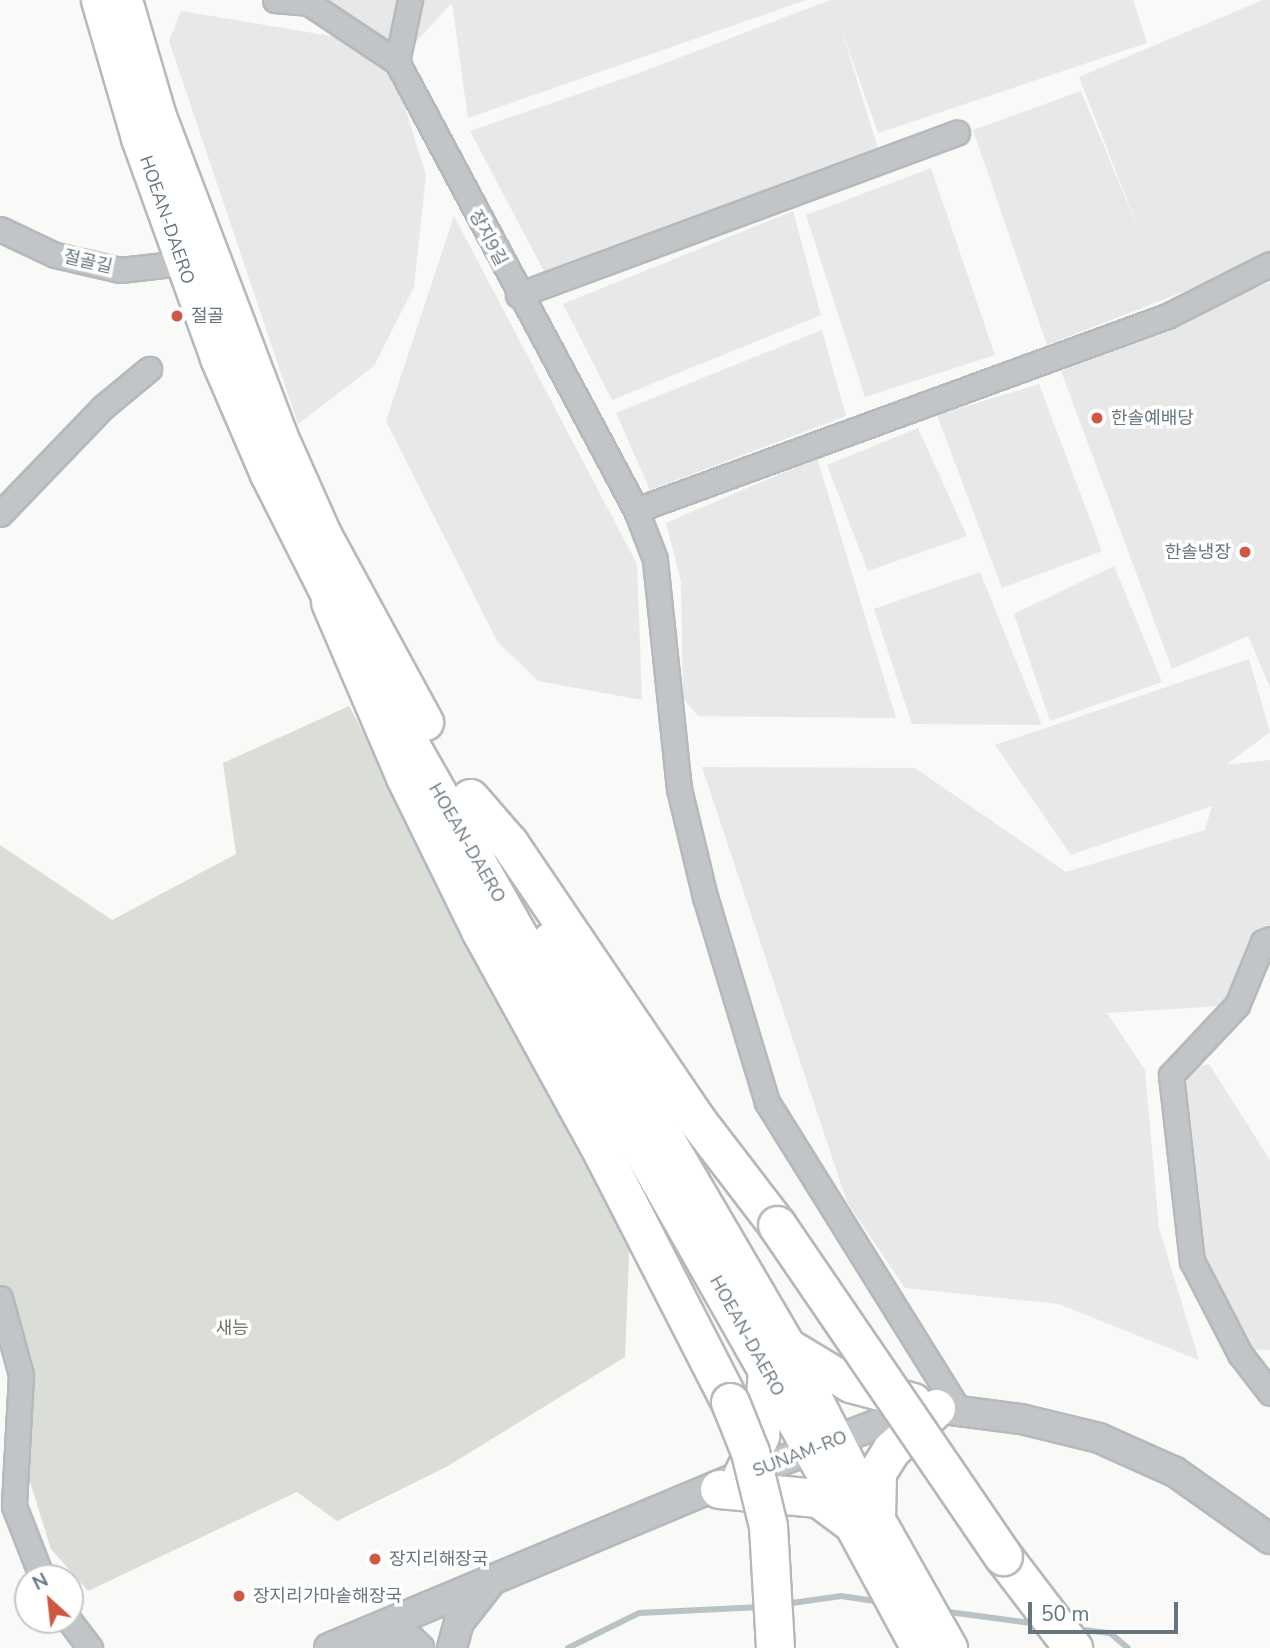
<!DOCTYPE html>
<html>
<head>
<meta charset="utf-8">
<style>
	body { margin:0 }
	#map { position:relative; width:1270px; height:1648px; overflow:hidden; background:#f9f9f7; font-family:"Nunito Sans","Noto Sans KR",sans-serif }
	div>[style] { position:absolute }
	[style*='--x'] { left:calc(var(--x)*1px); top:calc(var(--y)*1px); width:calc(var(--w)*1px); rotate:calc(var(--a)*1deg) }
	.built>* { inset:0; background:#e7e8e7 }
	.green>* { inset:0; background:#daded7 }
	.stream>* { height:6px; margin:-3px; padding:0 3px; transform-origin:3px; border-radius:3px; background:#b9c3c6 }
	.roads { filter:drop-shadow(2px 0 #b5b9bc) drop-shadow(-2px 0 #b5b9bc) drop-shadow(0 2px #b5b9bc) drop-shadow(0 -2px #b5b9bc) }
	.minor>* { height:23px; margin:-11.5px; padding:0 11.5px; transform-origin:11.5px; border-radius:11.5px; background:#c1c5c8 }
	.tertiary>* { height:28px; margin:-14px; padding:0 14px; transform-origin:14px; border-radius:14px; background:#c1c5c8 }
	.primary>* { height:35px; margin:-17.5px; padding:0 17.5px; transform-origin:17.5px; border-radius:17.5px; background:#fff }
	.trunk>* { height:37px; margin:-18.5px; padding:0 18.5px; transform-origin:18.5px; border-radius:18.5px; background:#fff }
	.bridges { filter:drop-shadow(2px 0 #b5b8bb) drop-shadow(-2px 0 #b5b8bb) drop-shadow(0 2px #b5b8bb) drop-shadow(0 -2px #b5b8bb) }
	.trunk-bridge>* { height:37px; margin:-18.5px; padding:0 18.5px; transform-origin:18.5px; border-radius:18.5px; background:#fff }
	.dots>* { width:19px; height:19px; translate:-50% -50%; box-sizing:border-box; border:4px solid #fff; border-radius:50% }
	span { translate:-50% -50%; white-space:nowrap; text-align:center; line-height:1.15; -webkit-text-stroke:7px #fff; paint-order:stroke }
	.street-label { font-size:18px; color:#67767e }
	.poi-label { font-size:18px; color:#67767e }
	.left { translate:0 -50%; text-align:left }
	.right { translate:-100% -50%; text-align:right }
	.park-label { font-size:18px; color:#6a7766 }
	.north { position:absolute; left:14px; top:1564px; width:70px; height:70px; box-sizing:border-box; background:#fff; border:2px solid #c2c8cb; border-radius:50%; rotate:333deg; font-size:19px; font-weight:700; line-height:28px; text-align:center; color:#67767e }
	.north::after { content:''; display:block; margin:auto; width:24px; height:32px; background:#ce5842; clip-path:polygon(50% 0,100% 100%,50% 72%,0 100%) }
	.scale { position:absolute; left:1028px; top:1602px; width:150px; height:32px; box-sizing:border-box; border:4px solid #67767e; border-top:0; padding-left:9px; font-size:21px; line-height:24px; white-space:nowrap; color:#67767e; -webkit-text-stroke:5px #fff; paint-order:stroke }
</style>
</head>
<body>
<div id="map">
	<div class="built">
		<div style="clip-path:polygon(311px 0,806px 0,468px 118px,452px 3px,397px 62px)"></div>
		<div style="clip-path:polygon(830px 0,1133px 0,1147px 43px,878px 133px,841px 28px,880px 155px,684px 227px,544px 271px,470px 131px,634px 75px)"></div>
		<div style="clip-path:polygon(1263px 0,1270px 0,1270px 258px,1047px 345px,973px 130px,1081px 91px,1142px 238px,1079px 77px)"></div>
		<div style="clip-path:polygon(181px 11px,349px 39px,397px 81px,426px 175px,414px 287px,374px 366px,298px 424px,169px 41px)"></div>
		<div style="clip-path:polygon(931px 168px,995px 355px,865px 397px,806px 215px)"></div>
		<div style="clip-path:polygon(793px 211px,821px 315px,612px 400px,563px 304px)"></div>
		<div style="clip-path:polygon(454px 216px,637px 564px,642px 700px,538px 681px,497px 641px,386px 421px)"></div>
		<div style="clip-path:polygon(1270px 282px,1270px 687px,1248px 636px,1172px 669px,1061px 371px)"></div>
		<div style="clip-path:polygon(822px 330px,846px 416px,650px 490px,616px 413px)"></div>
		<div style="clip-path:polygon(1039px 384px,1102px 551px,1002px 588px,937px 415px)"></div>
		<div style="clip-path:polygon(918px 428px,967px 536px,868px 571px,827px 465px)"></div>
		<div style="clip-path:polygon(817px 458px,896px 718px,698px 716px,683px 698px,681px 581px,666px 523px)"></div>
		<div style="clip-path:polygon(1114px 566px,1162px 682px,1050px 721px,1014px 614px)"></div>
		<div style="clip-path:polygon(980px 572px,1042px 725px,912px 724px,874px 609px)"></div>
		<div style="clip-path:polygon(1249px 659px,1270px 732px,1226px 765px,1270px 760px,1270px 939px,1237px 1005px,1107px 1013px,1145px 1070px,1159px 1228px,1199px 1360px,1059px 1304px,905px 1288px,847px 1202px,702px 767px,915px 768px,1066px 872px,1205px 830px,1212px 806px,1071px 855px,995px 745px)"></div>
		<div style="clip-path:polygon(1209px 1064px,1270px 1160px,1270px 1350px,1237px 1349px,1192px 1261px,1171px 1075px)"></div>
	</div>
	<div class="green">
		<div style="clip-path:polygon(349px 706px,630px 1230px,625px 1357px,448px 1466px,337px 1521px,297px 1492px,88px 1591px,51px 1549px,30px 1482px,15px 1328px,0 1302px,0 845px,112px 920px,236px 854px,223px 763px)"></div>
	</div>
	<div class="stream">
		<div style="--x:785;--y:1604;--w:57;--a:-8.1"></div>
		<div style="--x:841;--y:1596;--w:41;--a:8.3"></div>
		<div style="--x:941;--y:1611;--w:98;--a:7.6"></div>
		<div style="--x:1076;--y:1629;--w:34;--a:7"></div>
		<div style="--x:1110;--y:1633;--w:23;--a:40"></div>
		<div style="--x:568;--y:1648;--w:79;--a:-26.2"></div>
		<div style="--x:639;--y:1613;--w:122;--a:-2.8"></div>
	</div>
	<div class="roads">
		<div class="minor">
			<div style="--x:275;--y:0;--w:35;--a:5"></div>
			<div style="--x:304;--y:0;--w:112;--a:33.7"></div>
			<div style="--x:397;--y:62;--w:508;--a:61.92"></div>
			<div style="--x:397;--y:62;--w:63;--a:-78.2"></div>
			<div style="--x:0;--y:229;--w:61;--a:25.3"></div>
			<div style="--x:55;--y:255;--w:67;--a:13"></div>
			<div style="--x:120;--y:270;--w:61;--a:-6.5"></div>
			<div style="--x:518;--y:295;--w:468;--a:-20.3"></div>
			<div style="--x:0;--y:514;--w:149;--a:-46.1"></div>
			<div style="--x:103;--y:407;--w:60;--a:-39.6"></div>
			<div style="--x:1270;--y:939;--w:8;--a:157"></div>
			<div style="--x:1263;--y:942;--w:68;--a:112.4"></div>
			<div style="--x:1237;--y:1005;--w:96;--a:133.3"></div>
			<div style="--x:1171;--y:1075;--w:187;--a:83.6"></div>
			<div style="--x:1192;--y:1261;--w:105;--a:62.7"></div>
			<div style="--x:1240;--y:1354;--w:49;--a:52.4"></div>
			<div style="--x:0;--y:1298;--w:80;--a:74.7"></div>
			<div style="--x:21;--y:1375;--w:131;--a:93.1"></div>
			<div style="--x:14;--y:1506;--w:77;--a:68.7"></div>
			<div style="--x:958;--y:1409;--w:362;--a:-121.9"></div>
			<div style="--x:767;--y:1102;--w:214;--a:-106.8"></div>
			<div style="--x:705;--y:897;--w:111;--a:-103.5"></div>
			<div style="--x:679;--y:789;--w:231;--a:-96"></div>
			<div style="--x:655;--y:559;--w:53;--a:-111.2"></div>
			<div style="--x:636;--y:510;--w:565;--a:-20.07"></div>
			<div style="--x:1167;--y:316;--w:115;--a:-26.8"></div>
			<div style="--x:69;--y:1620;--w:35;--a:53"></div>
		</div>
		<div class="tertiary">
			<div style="--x:361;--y:1637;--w:22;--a:-5"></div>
			<div style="--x:383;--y:1635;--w:29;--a:12"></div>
			<div style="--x:411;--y:1641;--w:11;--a:41"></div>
			<div style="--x:329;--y:1648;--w:446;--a:-22.7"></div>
			<div style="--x:741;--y:1476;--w:147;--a:-20.8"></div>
			<div style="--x:878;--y:1424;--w:60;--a:-15.4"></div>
			<div style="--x:936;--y:1408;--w:86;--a:7.4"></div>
			<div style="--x:1021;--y:1419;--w:80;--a:13.7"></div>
			<div style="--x:1099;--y:1438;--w:83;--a:24.1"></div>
			<div style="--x:1175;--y:1472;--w:116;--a:35.2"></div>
			<div style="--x:452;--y:1648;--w:27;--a:-75"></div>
			<div style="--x:459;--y:1622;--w:53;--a:-51.8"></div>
		</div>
		<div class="primary">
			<div style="--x:99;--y:0;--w:144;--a:73.8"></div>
			<div style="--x:139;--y:138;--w:234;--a:70.2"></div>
			<div style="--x:218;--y:358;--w:126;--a:66.7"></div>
			<div style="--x:268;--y:474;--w:171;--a:63.3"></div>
			<div style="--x:124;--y:0;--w:121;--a:73.7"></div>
			<div style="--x:158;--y:116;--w:341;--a:69.2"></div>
			<div style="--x:279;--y:435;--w:108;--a:66"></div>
			<div style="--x:323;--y:534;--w:214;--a:61.5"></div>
			<div style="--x:386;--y:700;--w:947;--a:60.46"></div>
			<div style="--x:550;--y:940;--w:469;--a:59.7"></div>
			<div style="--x:787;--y:1345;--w:175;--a:63.1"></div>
			<div style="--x:789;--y:1347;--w:71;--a:31.2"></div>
			<div style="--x:850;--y:1384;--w:65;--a:15.1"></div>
			<div style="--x:742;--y:1473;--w:42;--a:-62.8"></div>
			<div style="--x:761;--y:1436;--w:67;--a:-85.7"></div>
		</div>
		<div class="trunk">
			<div style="--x:330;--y:602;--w:188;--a:66.8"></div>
			<div style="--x:404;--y:775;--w:175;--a:63.9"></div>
			<div style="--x:481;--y:932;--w:256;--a:61.2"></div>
			<div style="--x:604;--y:1156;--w:276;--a:62.9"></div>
			<div style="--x:470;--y:798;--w:60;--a:49.1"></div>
			<div style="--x:509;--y:843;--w:332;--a:55.9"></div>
			<div style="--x:695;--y:1118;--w:135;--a:52.5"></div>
			<div style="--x:936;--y:1408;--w:62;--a:137"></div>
			<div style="--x:891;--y:1450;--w:26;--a:122"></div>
			<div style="--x:877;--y:1472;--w:48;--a:91.2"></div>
			<div style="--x:876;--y:1520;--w:147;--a:60.6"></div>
			<div style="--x:719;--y:1489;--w:99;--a:5.2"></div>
			<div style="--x:818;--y:1498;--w:44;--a:36.6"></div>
			<div style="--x:853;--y:1524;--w:141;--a:61.6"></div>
			<div style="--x:1003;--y:1556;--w:116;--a:52.7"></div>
		</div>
	</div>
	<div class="bridges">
		<div class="trunk-bridge">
			<div style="--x:777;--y:1225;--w:401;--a:55.7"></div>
			<div style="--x:730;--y:1402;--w:54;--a:68.2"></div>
			<div style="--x:750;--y:1452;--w:76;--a:76.3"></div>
			<div style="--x:768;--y:1526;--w:122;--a:86.7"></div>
		</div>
	</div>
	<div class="dots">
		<div style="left:177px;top:316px;background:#ce5842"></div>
		<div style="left:1097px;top:418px;background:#ce5842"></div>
		<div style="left:1245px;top:552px;background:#ce5842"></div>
		<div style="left:375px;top:1559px;background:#ce5842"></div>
		<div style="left:239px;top:1596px;background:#ce5842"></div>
	</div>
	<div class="street-label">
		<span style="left:167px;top:220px;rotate:71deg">HOEAN-DAERO</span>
		<span style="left:488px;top:238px;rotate:62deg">장지9길</span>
		<span style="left:88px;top:262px;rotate:13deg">절골길</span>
		<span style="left:467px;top:843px;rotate:60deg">HOEAN-DAERO</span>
		<span style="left:747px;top:1336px;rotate:61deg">HOEAN-DAERO</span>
		<span style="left:800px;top:1454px;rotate:-21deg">SUNAM-RO</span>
	</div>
	<div class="poi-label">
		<span class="left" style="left:191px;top:316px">절골</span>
		<span class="left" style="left:1111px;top:418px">한솔예배당</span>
		<span class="right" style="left:1231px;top:552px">한솔냉장</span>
		<span class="left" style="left:389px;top:1559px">장지리해장국</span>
		<span class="left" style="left:253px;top:1596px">장지리가마솥해장국</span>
	</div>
	<div class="park-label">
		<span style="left:232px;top:1328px">새능</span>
	</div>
	<div class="north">N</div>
	<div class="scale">50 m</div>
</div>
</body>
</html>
